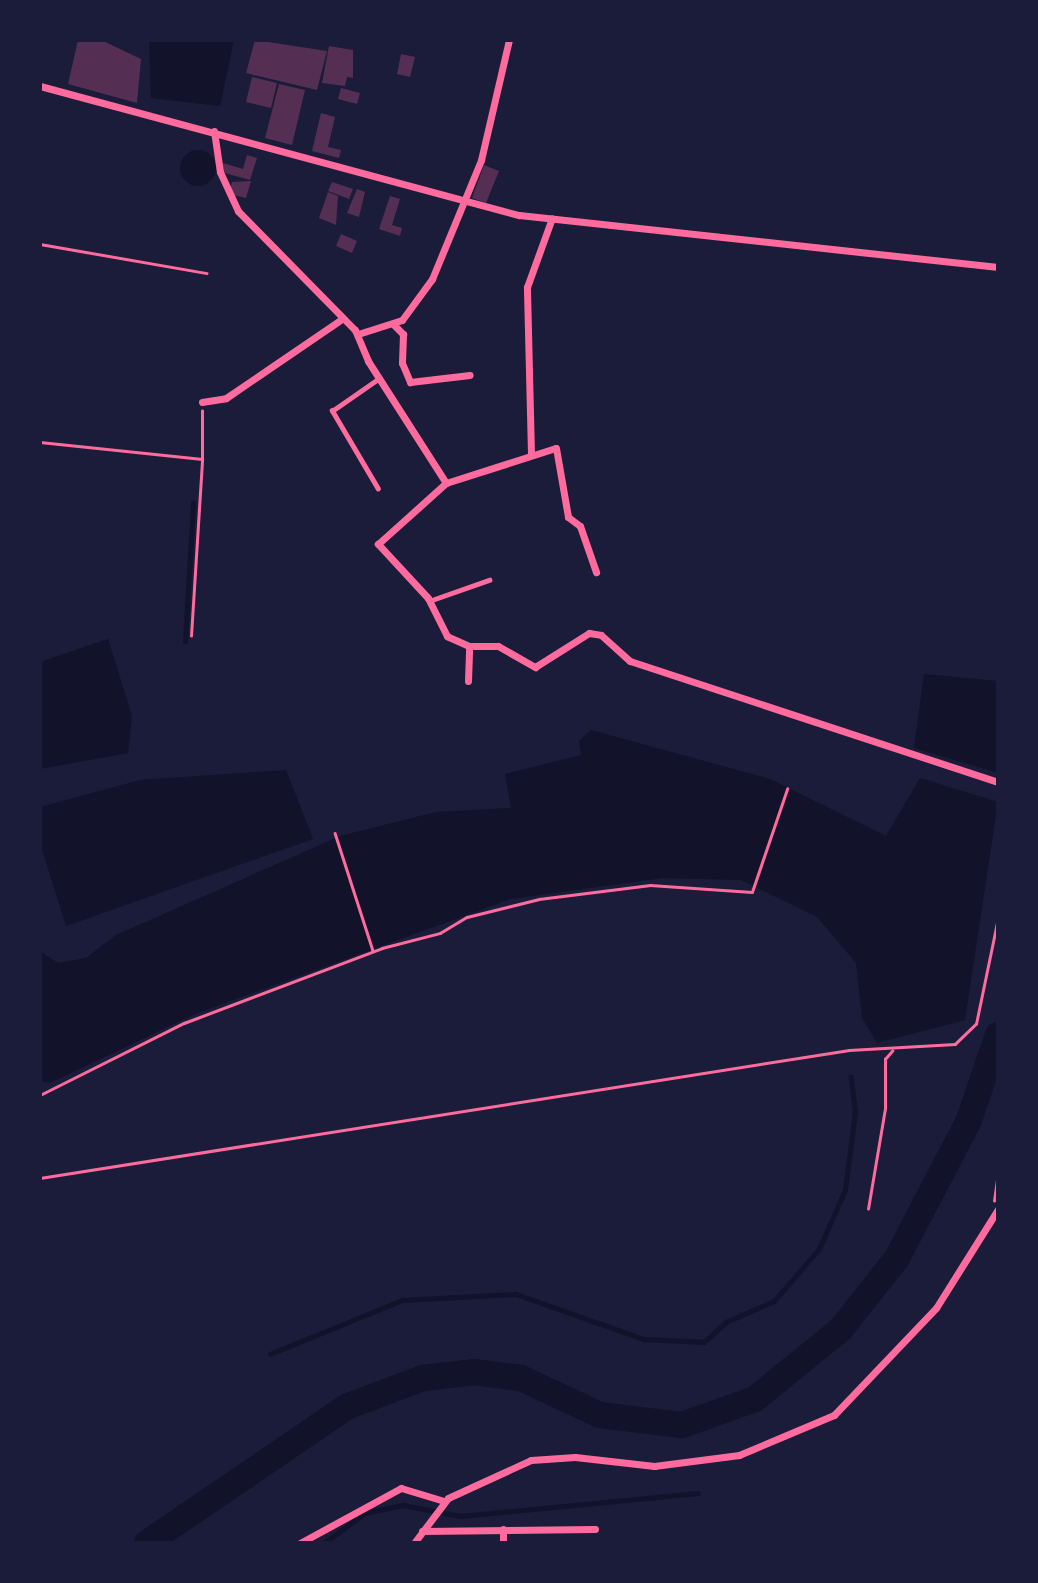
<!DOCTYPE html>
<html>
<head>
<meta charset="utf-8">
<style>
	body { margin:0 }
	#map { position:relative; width:1038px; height:1583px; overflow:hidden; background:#1b1b3a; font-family:Raleway,sans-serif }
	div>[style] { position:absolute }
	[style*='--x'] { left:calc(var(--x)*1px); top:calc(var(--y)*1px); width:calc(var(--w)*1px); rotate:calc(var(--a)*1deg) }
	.water>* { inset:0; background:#12122b }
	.round { border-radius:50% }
	.stream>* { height:4.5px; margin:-2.25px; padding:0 2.25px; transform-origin:2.25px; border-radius:2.25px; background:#12122b }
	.river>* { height:26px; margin:-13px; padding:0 13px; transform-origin:13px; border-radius:13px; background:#12122b }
	.building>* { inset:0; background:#542f53 }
	.path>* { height:2.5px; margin:-1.25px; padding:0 1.25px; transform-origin:1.25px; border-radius:1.25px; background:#ff6b9d }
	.service>* { height:4.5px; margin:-2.25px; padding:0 2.25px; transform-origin:2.25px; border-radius:2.25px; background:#ff6b9d }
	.minor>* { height:7px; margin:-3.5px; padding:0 3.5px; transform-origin:3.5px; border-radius:3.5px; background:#ff6b9d }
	span { translate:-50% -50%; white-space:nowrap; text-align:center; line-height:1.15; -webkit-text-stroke:5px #1b1b3a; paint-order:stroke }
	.frame { position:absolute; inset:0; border:42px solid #1b1b3a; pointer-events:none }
</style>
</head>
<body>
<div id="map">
	<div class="water">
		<div style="clip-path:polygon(149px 40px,234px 40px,220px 106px,151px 98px)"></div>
		<div class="round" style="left:180px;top:150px;width:36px;height:36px"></div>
		<div style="clip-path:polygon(108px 639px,132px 716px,128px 753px,40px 769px,40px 662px)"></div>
		<div style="clip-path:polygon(924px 674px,998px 681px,998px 773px,914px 748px)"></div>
		<div style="clip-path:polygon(591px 730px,770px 779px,886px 836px,920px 778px,998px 802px,965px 1020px,877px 1043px,862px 1018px,856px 963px,817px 917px,741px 880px,663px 878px,511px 899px,195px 1014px,50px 1083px,40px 1081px,40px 951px,58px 963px,86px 958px,116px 935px,340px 836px,436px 812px,511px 808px,505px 774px,581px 755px,579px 741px)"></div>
		<div style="clip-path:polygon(286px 770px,313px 839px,66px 926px,40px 843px,40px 807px,140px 780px)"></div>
	</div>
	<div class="stream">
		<div style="--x:185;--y:642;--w:139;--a:-86.7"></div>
		<div style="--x:270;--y:1354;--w:143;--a:-22.2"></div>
		<div style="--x:402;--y:1300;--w:114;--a:-3"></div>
		<div style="--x:516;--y:1294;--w:136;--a:19.4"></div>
		<div style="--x:644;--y:1339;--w:60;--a:2.9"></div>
		<div style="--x:704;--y:1342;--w:30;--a:-42"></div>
		<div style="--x:726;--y:1322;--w:52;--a:-23.6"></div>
		<div style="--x:774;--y:1301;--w:69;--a:-49.1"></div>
		<div style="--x:819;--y:1249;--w:64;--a:-66.2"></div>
		<div style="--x:845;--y:1190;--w:79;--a:-82.7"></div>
		<div style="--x:855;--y:1112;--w:35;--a:-97"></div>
		<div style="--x:324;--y:1543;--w:51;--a:-36.2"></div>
		<div style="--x:365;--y:1513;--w:39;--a:-12"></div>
		<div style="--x:403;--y:1505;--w:58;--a:10.9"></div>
		<div style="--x:460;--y:1516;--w:239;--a:-5.5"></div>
	</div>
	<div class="river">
		<div style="--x:147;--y:1543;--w:241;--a:-34.3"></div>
		<div style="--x:346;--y:1407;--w:82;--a:-20.6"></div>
		<div style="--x:423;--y:1378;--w:51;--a:-6.7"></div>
		<div style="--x:474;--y:1372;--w:47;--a:7.3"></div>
		<div style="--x:521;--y:1378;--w:87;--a:25.1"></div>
		<div style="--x:600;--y:1415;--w:83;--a:7"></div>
		<div style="--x:682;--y:1425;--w:77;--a:-19.6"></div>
		<div style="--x:755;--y:1399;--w:111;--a:-39.1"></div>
		<div style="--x:841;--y:1329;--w:90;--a:-51.7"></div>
		<div style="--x:897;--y:1258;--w:156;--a:-62.4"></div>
		<div style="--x:969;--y:1120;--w:90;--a:-71.2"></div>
	</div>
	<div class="building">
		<div style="clip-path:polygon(78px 40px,101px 40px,141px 59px,137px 103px,68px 84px)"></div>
		<div style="clip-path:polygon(255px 40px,327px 51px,317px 90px,246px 73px)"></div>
		<div style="clip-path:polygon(329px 46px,353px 50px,353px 78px,347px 77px,345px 86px,322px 83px)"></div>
		<div style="clip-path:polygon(401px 54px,415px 57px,410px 77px,397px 74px)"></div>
		<div style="clip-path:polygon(252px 77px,277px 83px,271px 108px,246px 102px)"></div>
		<div style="clip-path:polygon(279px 84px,305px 90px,292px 145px,265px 138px)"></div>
		<div style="clip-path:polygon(341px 88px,360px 93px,357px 104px,338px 99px)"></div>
		<div style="clip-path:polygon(321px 113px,335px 117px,328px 147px,341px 150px,339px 158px,312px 151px)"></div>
		<div style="clip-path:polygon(247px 155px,257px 158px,250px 180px,221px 172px,223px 163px,243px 169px)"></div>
		<div style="clip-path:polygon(484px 165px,499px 171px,486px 203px,472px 198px)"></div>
		<div style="clip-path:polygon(251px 181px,246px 198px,229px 194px,232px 182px)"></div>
		<div style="clip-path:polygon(332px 182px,353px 189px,349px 199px,328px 191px)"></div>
		<div style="clip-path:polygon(357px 189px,365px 192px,359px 217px,347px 213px)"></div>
		<div style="clip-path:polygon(328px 192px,338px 196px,336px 225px,319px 218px)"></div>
		<div style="clip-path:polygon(390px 196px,400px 199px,392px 225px,402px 228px,400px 236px,379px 229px)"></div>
		<div style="clip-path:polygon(341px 234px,357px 241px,352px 253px,336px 246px)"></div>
	</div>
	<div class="path">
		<div style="--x:40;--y:244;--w:169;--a:9.9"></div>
		<div style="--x:40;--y:442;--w:163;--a:6"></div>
		<div style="--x:202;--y:459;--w:48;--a:-90"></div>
		<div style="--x:191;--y:636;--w:177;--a:-86.4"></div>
		<div style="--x:335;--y:833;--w:124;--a:72.1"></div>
		<div style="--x:40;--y:1095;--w:161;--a:-26.6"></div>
		<div style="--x:184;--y:1023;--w:212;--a:-20.7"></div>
		<div style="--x:382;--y:948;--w:60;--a:-14.5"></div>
		<div style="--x:440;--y:933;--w:31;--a:-31"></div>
		<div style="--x:467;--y:917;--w:74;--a:-14"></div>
		<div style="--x:539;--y:899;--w:112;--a:-7.2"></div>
		<div style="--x:650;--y:885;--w:102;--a:3.9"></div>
		<div style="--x:752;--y:892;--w:109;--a:-71.2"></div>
		<div style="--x:40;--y:1178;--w:819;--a:-8.99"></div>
		<div style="--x:849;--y:1050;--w:106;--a:-3.2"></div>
		<div style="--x:955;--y:1044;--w:29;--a:-44"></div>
		<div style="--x:976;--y:1024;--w:108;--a:-78.3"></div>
		<div style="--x:994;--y:1201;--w:30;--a:-82"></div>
		<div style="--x:868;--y:1209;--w:102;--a:-80.4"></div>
		<div style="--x:885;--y:1108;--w:49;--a:-90"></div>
		<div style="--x:885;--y:1059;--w:11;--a:-49"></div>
	</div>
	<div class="service">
		<div style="--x:378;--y:489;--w:91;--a:-120.5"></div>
		<div style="--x:332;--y:411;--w:56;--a:-34.8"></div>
		<div style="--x:429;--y:601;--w:64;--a:-19.3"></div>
	</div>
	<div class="minor">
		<div style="--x:40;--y:86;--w:496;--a:15.1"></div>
		<div style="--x:519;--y:215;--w:482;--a:6.2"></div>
		<div style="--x:214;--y:131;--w:41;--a:81.7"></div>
		<div style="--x:220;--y:172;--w:43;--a:65.2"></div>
		<div style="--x:238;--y:211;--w:167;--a:45.5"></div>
		<div style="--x:355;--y:330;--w:34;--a:67"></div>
		<div style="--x:368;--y:361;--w:145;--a:57.4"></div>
		<div style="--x:394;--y:325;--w:13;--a:45"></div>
		<div style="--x:403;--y:334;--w:29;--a:92"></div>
		<div style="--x:402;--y:363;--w:21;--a:67"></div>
		<div style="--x:410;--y:382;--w:60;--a:-6.7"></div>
		<div style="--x:358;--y:334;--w:46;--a:-17.7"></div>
		<div style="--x:402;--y:320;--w:51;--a:-53.8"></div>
		<div style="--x:432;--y:279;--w:129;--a:-67.6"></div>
		<div style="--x:481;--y:160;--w:123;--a:-76.9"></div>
		<div style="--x:202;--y:402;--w:24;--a:-9"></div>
		<div style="--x:226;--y:398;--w:140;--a:-34.3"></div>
		<div style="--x:531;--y:454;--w:167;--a:-91.4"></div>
		<div style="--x:527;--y:287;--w:73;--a:-70.1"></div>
		<div style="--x:469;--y:646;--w:29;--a:0"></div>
		<div style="--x:498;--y:646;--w:43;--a:29.6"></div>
		<div style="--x:535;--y:667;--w:64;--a:-32.2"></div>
		<div style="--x:589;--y:633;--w:12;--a:9"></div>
		<div style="--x:601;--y:635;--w:39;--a:42"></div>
		<div style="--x:630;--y:661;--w:387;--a:18.2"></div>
		<div style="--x:468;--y:681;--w:35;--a:-88"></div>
		<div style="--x:469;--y:646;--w:24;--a:-156"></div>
		<div style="--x:447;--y:636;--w:42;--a:-116.6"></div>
		<div style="--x:428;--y:598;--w:74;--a:-132.8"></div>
		<div style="--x:378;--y:544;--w:91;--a:-41.9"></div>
		<div style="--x:446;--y:483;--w:115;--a:-17.7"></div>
		<div style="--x:556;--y:448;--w:70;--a:80.1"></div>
		<div style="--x:568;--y:517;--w:15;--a:37"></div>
		<div style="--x:580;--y:526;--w:49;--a:70.8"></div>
		<div style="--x:503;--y:1529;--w:14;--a:90"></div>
		<div style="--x:422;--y:1531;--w:173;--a:-0.7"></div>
		<div style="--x:300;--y:1543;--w:115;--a:-28.6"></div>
		<div style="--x:401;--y:1488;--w:45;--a:16.8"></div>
		<div style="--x:414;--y:1543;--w:56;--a:-52.9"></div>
		<div style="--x:448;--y:1498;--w:91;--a:-24.6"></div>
		<div style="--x:531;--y:1460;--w:44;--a:-3.9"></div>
		<div style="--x:575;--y:1457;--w:80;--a:6.5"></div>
		<div style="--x:654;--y:1466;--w:86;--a:-7.4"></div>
		<div style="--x:739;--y:1455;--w:103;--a:-22.8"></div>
		<div style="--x:834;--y:1415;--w:148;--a:-46.4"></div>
		<div style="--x:936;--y:1308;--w:117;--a:-57.9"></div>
	</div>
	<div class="frame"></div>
</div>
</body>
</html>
